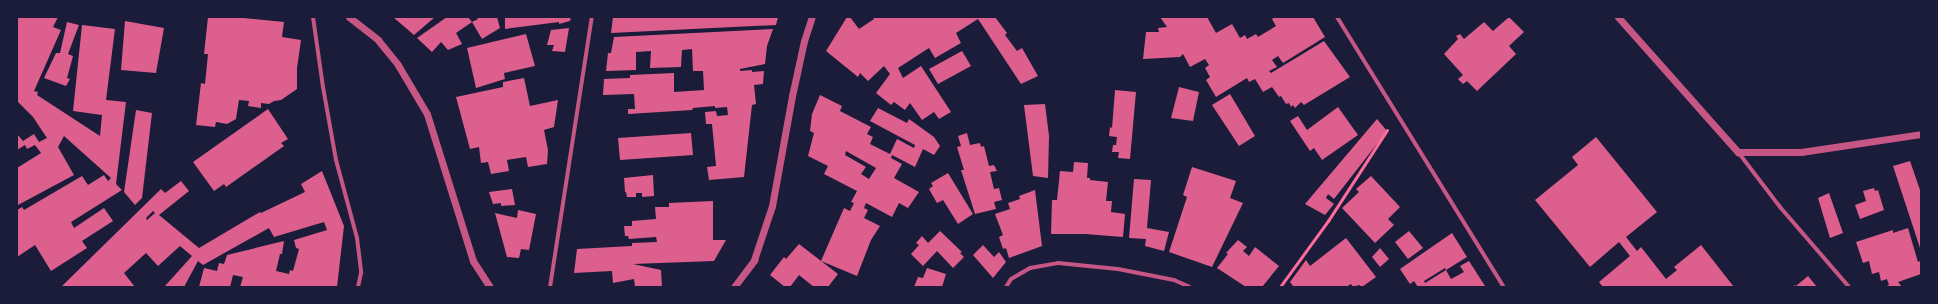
<!DOCTYPE html>
<html>
<head>
<meta charset="utf-8">
<style>
	body { margin:0 }
	#map { position:relative; width:1938px; height:304px; overflow:hidden; background:#1b1b3a; font-family:"Archivo Narrow",sans-serif }
	div>[style] { position:absolute }
	[style*='--x'] { left:calc(var(--x)*1px); top:calc(var(--y)*1px); width:calc(var(--w)*1px); rotate:calc(var(--a)*1deg) }
	.building>* { inset:0; background:#dd5f8e }
	.path>* { height:2.5px; margin:-1.25px; padding:0 1.25px; transform-origin:1.25px; border-radius:1.25px; background:#ff6b9d }
	.minor>* { height:4px; margin:-2px; padding:0 2px; transform-origin:2px; border-radius:2px; background:#c65784 }
	.tertiary>* { height:7px; margin:-3.5px; padding:0 3.5px; transform-origin:3.5px; border-radius:3.5px; background:#c65784 }
	span { translate:-50% -50%; white-space:nowrap; text-align:center; line-height:1.15; -webkit-text-stroke:3px #1b1b3a; paint-order:stroke }
	.frame { position:absolute; inset:0; border:18px solid #1b1b3a; pointer-events:none }
</style>
</head>
<body>
<div id="map">
	<div class="building">
		<div style="clip-path:polygon(17px 17px,58px 17px,53px 27px,61px 30px,34px 91px,38px 92px,37px 95px,100px 136px,102px 115px,73px 111px,82px 25px,115px 29px,106px 100px,126px 102px,116px 184px,122px 190px,71px 222px,74px 228px,104px 208px,113px 221px,82px 241px,87px 248px,51px 271px,35px 245px,17px 257px,17px 210px,22px 207px,24px 210px,82px 176px,88px 185px,104px 175px,108px 181px,111px 178px,64px 136px,58px 147px,74px 175px,18px 205px,17px 204px,17px 168px,41px 153px,35px 145px,27px 149px,25px 145px,17px 150px,17px 134px,23px 141px,34px 134px,39px 142px,47px 138px,33px 117px,17px 101px)"></div>
		<div style="clip-path:polygon(208px 17px,234px 17px,284px 22px,282px 37px,301px 40px,297px 68px,297px 89px,281px 100px,274px 101px,269px 104px,261px 103px,261px 108px,248px 106px,249px 101px,239px 100px,236px 119px,227px 124px,216px 122px,215px 127px,196px 125px,201px 83px,205px 84px,208px 54px,204px 54px)"></div>
		<div style="clip-path:polygon(393px 17px,435px 17px,414px 35px)"></div>
		<div style="clip-path:polygon(447px 17px,468px 17px,472px 22px,456px 33px,462px 44px,448px 50px,441px 42px,432px 52px,417px 38px)"></div>
		<div style="clip-path:polygon(476px 17px,497px 17px,500px 28px,482px 39px,472px 22px,478px 19px)"></div>
		<div style="clip-path:polygon(505px 17px,571px 17px,570px 21px,559px 24px,559px 22px,505px 29px)"></div>
		<div style="clip-path:polygon(613px 17px,778px 17px,776px 25px,611px 33px)"></div>
		<div style="clip-path:polygon(847px 17px,850px 17px,859px 29px,874px 19px,873px 17px,995px 17px,1007px 33px,1005px 35px,1017px 51px,1022px 48px,1038px 76px,1021px 84px,978px 19px,956px 33px,961px 43px,935px 58px,929px 48px,898px 68px,903px 78px,921px 66px,951px 112px,939px 119px,934px 112px,922px 120px,910px 103px,905px 110px,894px 102px,891px 105px,876px 93px,890px 74px,884px 66px,868px 81px,860px 73px,858px 77px,826px 51px)"></div>
		<div style="clip-path:polygon(1160px 17px,1207px 17px,1216px 33px,1232px 24px,1240px 38px,1245px 35px,1247px 39px,1256px 34px,1258px 37px,1276px 26px,1272px 19px,1275px 17px,1313px 17px,1325px 37px,1283px 63px,1278px 56px,1272px 60px,1277px 67px,1269px 71px,1271px 73px,1324px 41px,1350px 77px,1304px 105px,1301px 102px,1295px 108px,1293px 105px,1291px 107px,1289px 103px,1286px 104px,1281px 96px,1279px 97px,1272px 87px,1263px 92px,1255px 79px,1249px 82px,1247px 78px,1216px 97px,1206px 80px,1210px 77px,1205px 68px,1209px 65px,1205px 59px,1190px 67px,1183px 54px,1180px 57px,1143px 59px,1146px 32px,1159px 32px,1158px 28px,1167px 27px)"></div>
		<div style="clip-path:polygon(1509px 17px,1524px 32px,1509px 46px,1516px 54px,1477px 91px,1467px 81px,1463px 84px,1458px 79px,1463px 75px,1444px 54px,1458px 39px,1456px 36px,1460px 34px,1464px 39px,1484px 22px,1493px 31px)"></div>
		<div style="clip-path:polygon(125px 21px,164px 28px,156px 73px,121px 70px)"></div>
		<div style="clip-path:polygon(67px 22px,79px 25px,68px 54px,73px 56px,67px 78px,70px 79px,66px 86px,44px 78px,56px 53px,60px 53px)"></div>
		<div style="clip-path:polygon(569px 28px,565px 52px,552px 51px,554px 45px,547px 45px,551px 30px)"></div>
		<div style="clip-path:polygon(773px 29px,767px 46px,765px 64px,740px 69px,740px 71px,752px 70px,752px 72px,764px 71px,763px 84px,754px 85px,756px 104px,752px 105px,744px 177px,709px 180px,707px 167px,716px 166px,712px 124px,706px 124px,705px 112px,716px 111px,717px 116px,728px 115px,727px 107px,715px 108px,715px 106px,693px 108px,692px 110px,628px 114px,628px 109px,635px 109px,634px 94px,603px 95px,604px 79px,630px 78px,630px 75px,674px 73px,674px 92px,704px 90px,703px 71px,693px 71px,692px 49px,682px 50px,681px 67px,650px 68px,651px 51px,636px 52px,636px 70px,606px 71px,608px 53px,611px 53px,614px 37px)"></div>
		<div style="clip-path:polygon(526px 34px,535px 66px,504px 73px,505px 79px,476px 88px,467px 48px)"></div>
		<div style="clip-path:polygon(962px 51px,971px 66px,938px 84px,929px 69px)"></div>
		<div style="clip-path:polygon(524px 78px,530px 106px,558px 100px,554px 127px,544px 130px,548px 150px,547px 164px,528px 167px,526px 157px,507px 160px,509px 171px,491px 174px,488px 162px,481px 163px,479px 147px,470px 149px,456px 97px,503px 87px,503px 82px)"></div>
		<div style="clip-path:polygon(1179px 87px,1199px 92px,1193px 121px,1171px 118px)"></div>
		<div style="clip-path:polygon(1115px 90px,1136px 92px,1130px 159px,1118px 158px,1119px 152px,1112px 152px,1113px 145px,1116px 145px,1117px 137px,1109px 136px,1110px 127px,1112px 128px)"></div>
		<div style="clip-path:polygon(1230px 94px,1255px 136px,1239px 146px,1212px 105px)"></div>
		<div style="clip-path:polygon(evenodd,820px 95px,842px 106px,840px 111px,871px 127px,867px 134px,873px 137px,870px 144px,890px 154px,897px 139px,914px 148px,915px 145px,870px 121px,878px 108px,907px 123px,909px 119px,934px 137px,940px 146px,934px 155px,923px 149px,915px 167px,892px 155px,891px 158px,902px 164px,894px 178px,919px 192px,908px 208px,899px 203px,892px 217px,866px 203px,864px 208px,868px 210px,864px 218px,880px 226px,871px 240px,857px 276px,821px 261px,844px 208px,850px 211px,854px 203px,851px 202px,857px 191px,824px 174px,828px 166px,808px 156px,814px 133px,810px 131px,812px 114px,820px 95px,846px 151px,876px 168px,869px 179px,861px 174px,866px 167px,845px 155px,846px 151px)"></div>
		<div style="clip-path:polygon(1045px 104px,1049px 136px,1048px 178px,1033px 176px,1024px 105px)"></div>
		<div style="clip-path:polygon(1338px 107px,1358px 135px,1322px 160px,1314px 148px,1310px 151px,1290px 121px,1298px 116px,1307px 130px)"></div>
		<div style="clip-path:polygon(268px 109px,288px 139px,281px 143px,284px 146px,226px 187px,224px 184px,214px 191px,193px 162px)"></div>
		<div style="clip-path:polygon(136px 110px,152px 113px,142px 198px,135px 205px,124px 192px)"></div>
		<div style="clip-path:polygon(1377px 119px,1387px 131px,1334px 199px,1328px 194px,1326px 198px,1334px 204px,1325px 215px,1305px 204px)"></div>
		<div style="clip-path:polygon(691px 133px,693px 155px,620px 160px,618px 138px)"></div>
		<div style="clip-path:polygon(967px 133px,970px 145px,980px 143px,981px 147px,984px 146px,989px 166px,994px 165px,997px 171px,990px 172px,994px 189px,999px 188px,1002px 200px,994px 202px,996px 209px,975px 214px,961px 170px,964px 170px,957px 147px,961px 146px,958px 136px)"></div>
		<div style="clip-path:polygon(1596px 137px,1657px 212px,1626px 237px,1637px 251px,1641px 247px,1666px 279px,1677px 270px,1674px 267px,1701px 245px,1734px 287px,1603px 287px,1599px 282px,1630px 256px,1619px 242px,1590px 267px,1535px 200px,1578px 165px,1572px 157px)"></div>
		<div style="clip-path:polygon(1910px 161px,1921px 193px,1921px 251px,1893px 166px)"></div>
		<div style="clip-path:polygon(1074px 162px,1088px 163px,1087px 178px,1090px 178px,1090px 180px,1108px 182px,1106px 201px,1112px 201px,1111px 212px,1125px 214px,1123px 237px,1085px 234px,1051px 234px,1052px 200px,1057px 200px,1060px 171px,1073px 172px)"></div>
		<div style="clip-path:polygon(1192px 167px,1236px 181px,1230px 198px,1243px 203px,1212px 267px,1169px 252px,1187px 197px,1183px 195px)"></div>
		<div style="clip-path:polygon(evenodd,322px 171px,344px 226px,337px 287px,240px 287px,243px 277px,233px 275px,230px 287px,199px 287px,204px 268px,217px 271px,219px 263px,224px 264px,227px 255px,284px 241px,282px 254px,280px 254px,276px 271px,289px 274px,290px 270px,293px 271px,299px 249px,296px 248px,294px 240px,327px 230px,324px 222px,274px 237px,269px 228px,203px 265px,198px 261px,184px 287px,165px 286px,192px 256px,180px 246px,158px 266px,146px 253px,124px 273px,135px 287px,61px 287px,161px 189px,165px 193px,181px 181px,189px 191px,159px 215px,199px 248px,260px 212px,261px 213px,305px 192px,301px 184px,322px 171px,153px 211px,155px 213px,147px 220px,146px 218px,153px 211px)"></div>
		<div style="clip-path:polygon(948px 173px,973px 214px,958px 224px,943px 200px,937px 203px,929px 189px,933px 186px,931px 183px)"></div>
		<div style="clip-path:polygon(653px 175px,654px 196px,642px 197px,642px 193px,636px 193px,636px 197px,627px 197px,626px 192px,625px 192px,624px 178px)"></div>
		<div style="clip-path:polygon(1371px 176px,1400px 207px,1388px 219px,1394px 225px,1375px 243px,1342px 208px,1359px 192px,1356px 189px)"></div>
		<div style="clip-path:polygon(1134px 179px,1151px 180px,1147px 228px,1169px 232px,1164px 251px,1145px 246px,1146px 239px,1129px 238px)"></div>
		<div style="clip-path:polygon(1874px 188px,1875px 191px,1878px 190px,1884px 210px,1860px 219px,1855px 205px,1866px 201px,1863px 191px)"></div>
		<div style="clip-path:polygon(512px 189px,515px 205px,501px 206px,501px 203px,493px 204px,489px 192px)"></div>
		<div style="clip-path:polygon(1035px 190px,1042px 246px,1009px 258px,1006px 248px,1003px 249px,999px 237px,1003px 235px,995px 214px,1010px 209px,1008px 203px,1020px 199px,1019px 196px)"></div>
		<div style="clip-path:polygon(1829px 193px,1843px 233px,1830px 238px,1818px 198px)"></div>
		<div style="clip-path:polygon(713px 201px,713px 240px,726px 240px,714px 261px,633px 264px,661px 270px,662px 287px,635px 287px,634px 279px,613px 283px,612px 271px,574px 273px,577px 249px,632px 246px,632px 243px,657px 242px,656px 237px,629px 239px,628px 236px,625px 236px,624px 226px,632px 226px,632px 221px,656px 219px,655px 207px,669px 207px,669px 203px)"></div>
		<div style="clip-path:polygon(518px 210px,536px 214px,529px 250px,521px 249px,519px 258px,507px 257px,495px 213px,517px 218px)"></div>
		<div style="clip-path:polygon(1908px 228px,1918px 262px,1920px 261px,1921px 274px,1898px 282px,1902px 287px,1885px 287px,1889px 285px,1887px 279px,1881px 281px,1879px 272px,1872px 274px,1869px 261px,1863px 263px,1856px 242px,1893px 230px,1893px 233px)"></div>
		<div style="clip-path:polygon(940px 231px,962px 252px,960px 253px,964px 257px,953px 268px,937px 251px,923px 266px,911px 254px,919px 245px,916px 243px,922px 236px,928px 243px)"></div>
		<div style="clip-path:polygon(1409px 231px,1423px 248px,1408px 259px,1395px 242px)"></div>
		<div style="clip-path:polygon(1452px 233px,1467px 257px,1446px 270px,1445px 268px,1424px 281px,1425px 283px,1446px 270px,1451px 279px,1464px 272px,1460px 266px,1469px 261px,1485px 286px,1418px 287px,1414px 281px,1410px 284px,1400px 269px)"></div>
		<div style="clip-path:polygon(1346px 238px,1376px 277px,1362px 287px,1359px 285px,1353px 287px,1351px 284px,1346px 287px,1292px 287px,1293px 286px,1290px 282px,1306px 260px,1310px 266px)"></div>
		<div style="clip-path:polygon(1238px 240px,1247px 247px,1243px 251px,1249px 256px,1255px 247px,1279px 266px,1262px 287px,1246px 287px,1217px 268px,1228px 254px,1226px 253px)"></div>
		<div style="clip-path:polygon(799px 244px,838px 274px,828px 287px,814px 287px,799px 275px,790px 287px,785px 287px,770px 275px,784px 257px,786px 259px)"></div>
		<div style="clip-path:polygon(983px 245px,994px 257px,999px 252px,1006px 262px,993px 278px,973px 255px)"></div>
		<div style="clip-path:polygon(1380px 248px,1389px 259px,1380px 267px,1372px 257px)"></div>
		<div style="clip-path:polygon(927px 268px,946px 274px,942px 287px,914px 287px,918px 277px,923px 278px)"></div>
		<div style="clip-path:polygon(1808px 276px,1817px 287px,1792px 287px,1795px 285px,1796px 286px)"></div>
	</div>
	<div class="path">
		<div style="--x:1280;--y:287;--w:82;--a:-54"></div>
		<div style="--x:1328;--y:221;--w:108;--a:-57"></div>
	</div>
	<div class="minor">
		<div style="--x:313;--y:17;--w:71;--a:81.9"></div>
		<div style="--x:323;--y:87;--w:74;--a:79.9"></div>
		<div style="--x:336;--y:160;--w:81;--a:74.9"></div>
		<div style="--x:357;--y:238;--w:35;--a:83"></div>
		<div style="--x:361;--y:273;--w:14;--a:102"></div>
		<div style="--x:1337;--y:17;--w:317;--a:58.3"></div>
		<div style="--x:1738;--y:152;--w:69;--a:52.6"></div>
		<div style="--x:1780;--y:207;--w:106;--a:49.2"></div>
		<div style="--x:550;--y:287;--w:273;--a:-81.2"></div>
		<div style="--x:1006;--y:287;--w:9;--a:-58"></div>
		<div style="--x:1011;--y:279;--w:22;--a:-30"></div>
		<div style="--x:1030;--y:268;--w:28;--a:-10"></div>
		<div style="--x:1058;--y:263;--w:60;--a:5.7"></div>
		<div style="--x:1118;--y:269;--w:57;--a:11.1"></div>
		<div style="--x:1174;--y:280;--w:17;--a:24"></div>
	</div>
	<div class="tertiary">
		<div style="--x:349;--y:17;--w:37;--a:38"></div>
		<div style="--x:378;--y:40;--w:32;--a:51"></div>
		<div style="--x:398;--y:65;--w:57;--a:59.4"></div>
		<div style="--x:427;--y:114;--w:154;--a:72.6"></div>
		<div style="--x:473;--y:261;--w:31;--a:57"></div>
		<div style="--x:1618;--y:17;--w:181;--a:48.4"></div>
		<div style="--x:1738;--y:152;--w:63;--a:0"></div>
		<div style="--x:1801;--y:152;--w:121;--a:-8.5"></div>
		<div style="--x:734;--y:287;--w:34;--a:-53"></div>
		<div style="--x:754;--y:260;--w:57;--a:-71.6"></div>
		<div style="--x:772;--y:206;--w:112;--a:-79.7"></div>
		<div style="--x:792;--y:96;--w:56;--a:-77.7"></div>
		<div style="--x:804;--y:41;--w:25;--a:-72"></div>
	</div>
	<div class="frame"></div>
</div>
</body>
</html>
